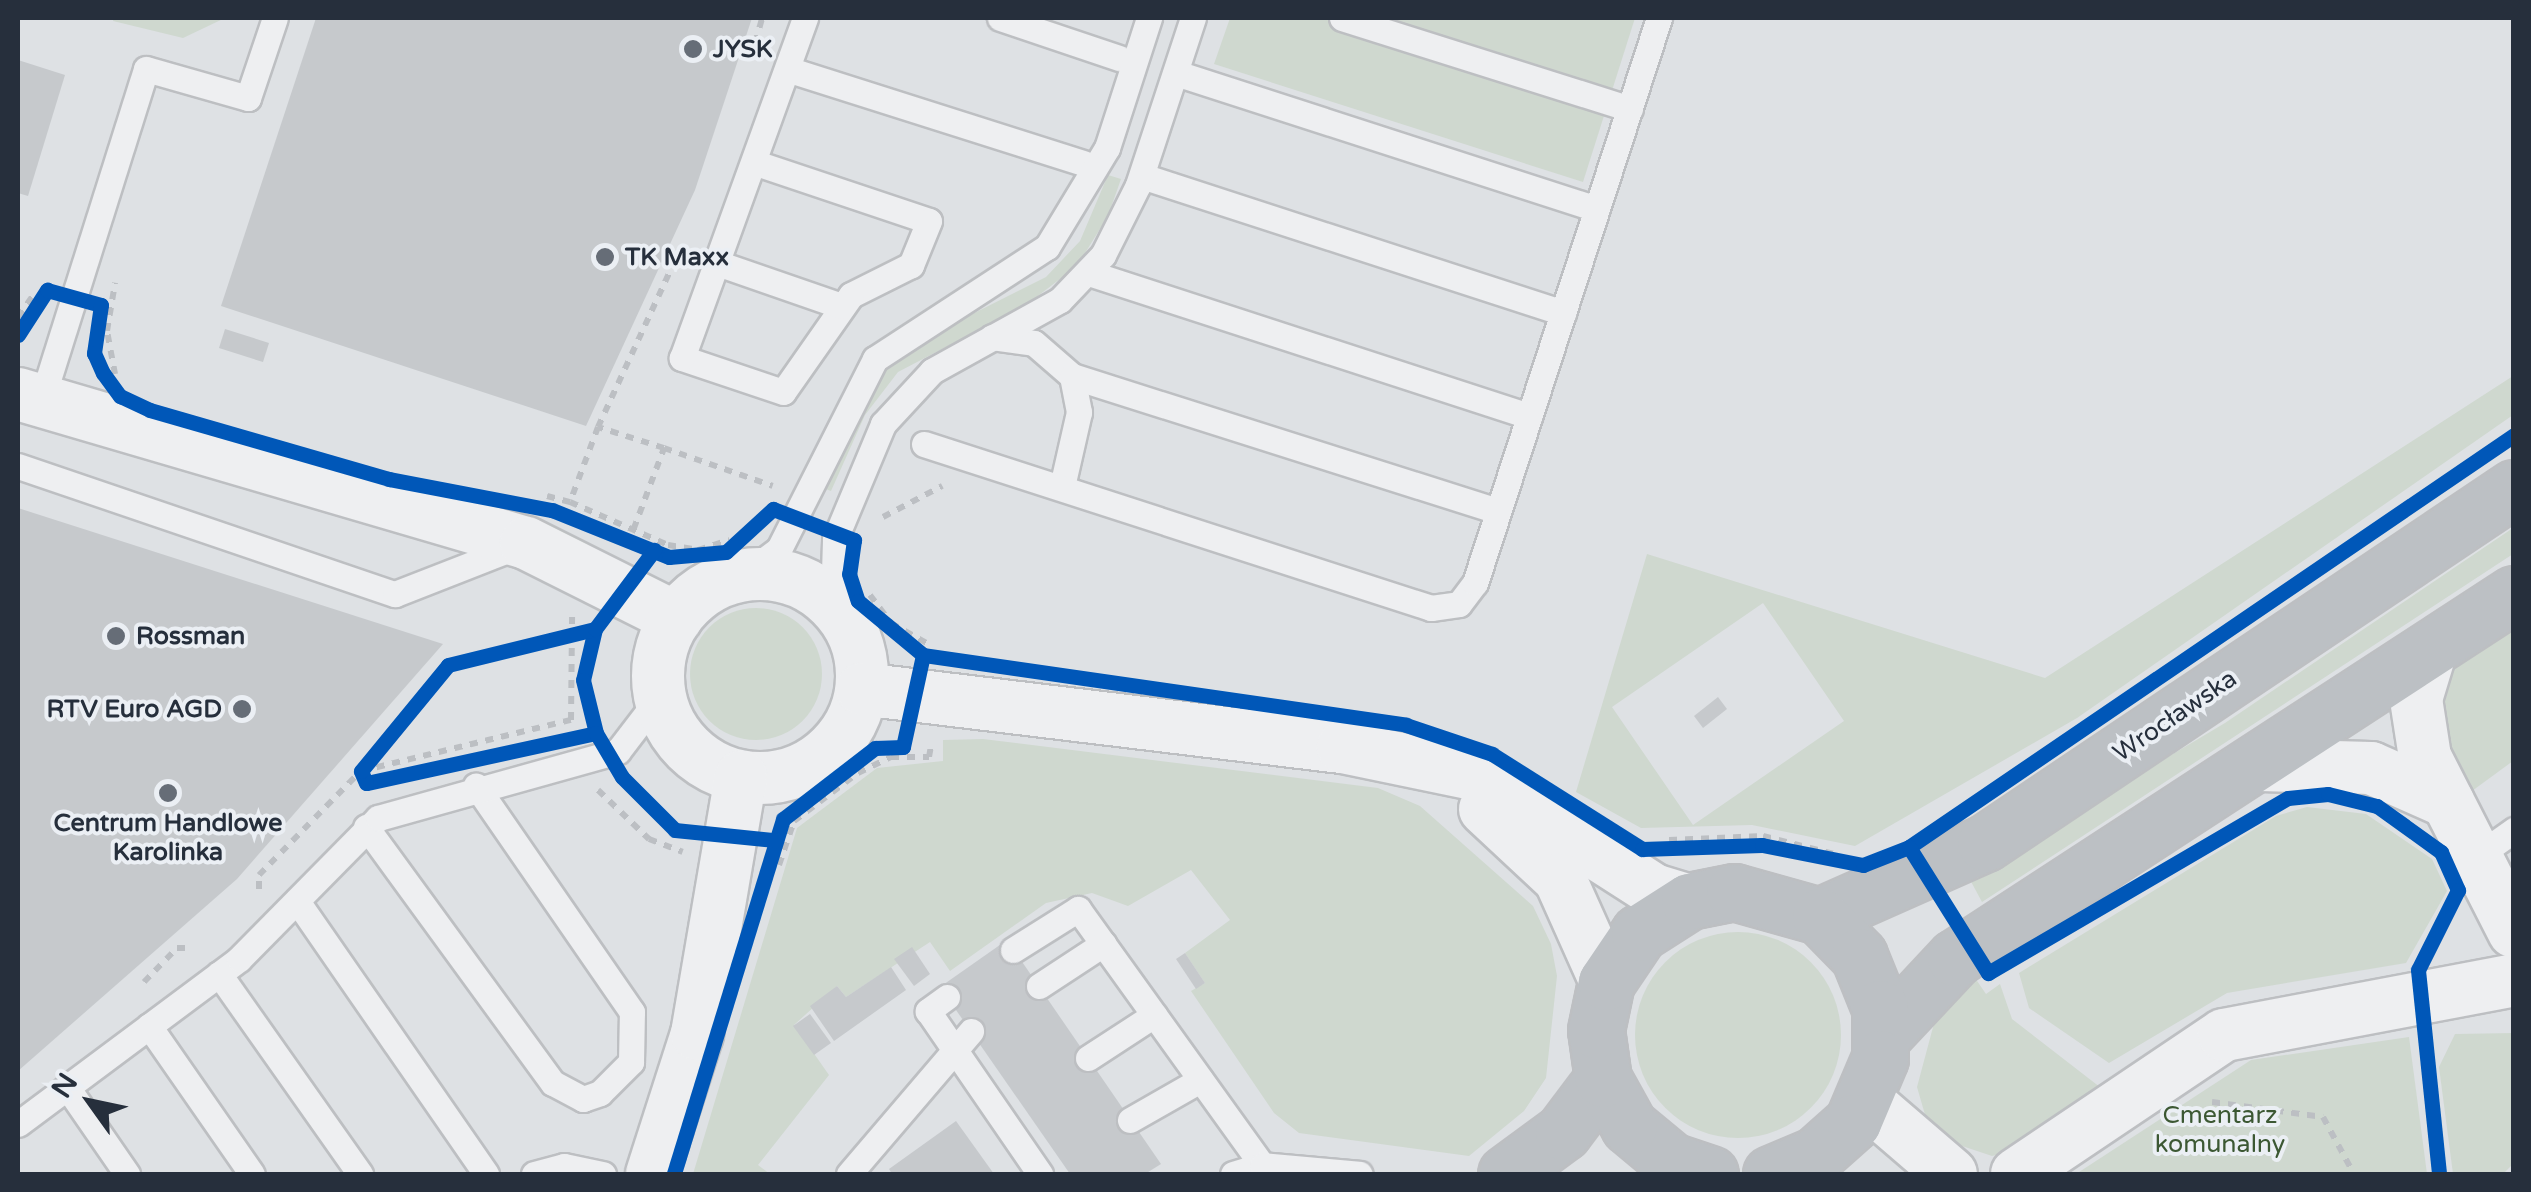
<!DOCTYPE html>
<html>
<head>
<meta charset="utf-8">
<style>
	body { margin:0 }
	#map { position:relative; width:2531px; height:1192px; overflow:hidden; background:#dee1e4; font-family:"Varela Round",sans-serif }
	div>[style] { position:absolute }
	[style*='--x'] { left:calc(var(--x)*1px); top:calc(var(--y)*1px); width:calc(var(--w)*1px); rotate:calc(var(--a)*1deg) }
	.green>* { inset:0; background:#cfd8cf }
	.round { border-radius:50% }
	.building>* { inset:0; background:#c6c9cc }
	.path>* { height:6px; margin-top:-3px; transform-origin:0; background:repeating-linear-gradient(90deg,#bcbfc3 0 8px,transparent 0 16px) }
	.roads { filter:drop-shadow(2px 0 #bdbfc2) drop-shadow(-2px 0 #bdbfc2) drop-shadow(0 2px #bdbfc2) drop-shadow(0 -2px #bdbfc2) }
	.lane>* { height:25px; margin:-12.5px; padding:0 12.5px; transform-origin:12.5px; border-radius:12.5px; background:#eeeff1 }
	.street>* { height:52px; margin:-26px; padding:0 26px; transform-origin:26px; border-radius:26px; background:#eeeff1 }
	.street>.ring { margin:-26px; padding:0; box-sizing:content-box; background:none; border:52px solid #eeeff1; border-radius:50% }
	.secondary>* { height:55px; margin:-27.5px; padding:0 27.5px; transform-origin:27.5px; border-radius:27.5px; background:#bcc0c4 }
	.cycleway>* { height:15px; margin:-7.5px; padding:0 7.5px; transform-origin:7.5px; border-radius:7.5px; background:#0057b8 }
	.dots>* { width:28px; height:28px; translate:-50% -50%; box-sizing:border-box; border:5px solid #ebeff4; border-radius:50% }
	span { translate:-50% -50%; white-space:nowrap; text-align:center; line-height:1.15; -webkit-text-stroke:8px #ebeff4; paint-order:stroke }
	.poi-label { font-size:25px; color:#262f3c; font-weight:700 }
	.left { translate:0 -50%; text-align:left }
	.right { translate:-100% -50%; text-align:right }
	.street-label { font-size:25px; color:#262f3c }
	.park-label { font-size:25px; color:#3c5833 }
	.frame { position:absolute; inset:0; border:20px solid #262f3c; pointer-events:none }
	.north { position:absolute; left:40px; top:1052px; width:100px; height:100px; -webkit-text-stroke:8px #ebeff4; paint-order:stroke; rotate:303deg; font-size:28px; font-weight:700; line-height:40px; text-align:center; color:#262f3c }
	.north::after { content:''; display:block; margin:auto; width:35px; height:45px; background:#262f3c; clip-path:polygon(50% 0,100% 100%,50% 72%,0 100%) }
</style>
</head>
<body>
<div id="map">
	<div class="green">
		<div style="clip-path:polygon(225px 18px,183px 38px,113px 21px,114px 18px)"></div>
		<div style="clip-path:polygon(1230px 18px,1635px 18px,1583px 182px,1214px 64px)"></div>
		<div style="clip-path:polygon(1108px 175px,1121px 179px,1108px 216px,1077px 266px,1026px 305px,898px 372px,865px 415px,831px 491px,820px 487px,872px 383px,909px 346px,1046px 277px,1080px 241px)"></div>
		<div style="clip-path:polygon(evenodd,2513px 376px,2513px 415px,2077px 718px,1855px 846px,1752px 825px,1641px 828px,1576px 792px,1647px 554px,2045px 678px,2513px 376px,1763px 603px,1844px 721px,1693px 825px,1612px 707px,1763px 603px)"></div>
		<div style="clip-path:polygon(2513px 528px,2513px 554px,1982px 902px,1968px 876px,2225px 723px)"></div>
		<div class="round" style="left:690px;top:608px;width:132px;height:132px"></div>
		<div style="clip-path:polygon(2513px 626px,2513px 761px,2472px 791px,2434px 716px,2451px 670px)"></div>
		<div style="clip-path:polygon(983px 739px,1378px 788px,1420px 806px,1533px 906px,1551px 944px,1557px 976px,1546px 1078px,1524px 1111px,1469px 1156px,1299px 1133px,1274px 1113px,1191px 991px,1205px 983px,1185px 953px,1230px 920px,1191px 870px,1128px 906px,1092px 893px,1046px 903px,950px 971px,930px 942px,846px 997px,837px 986px,794px 1025px,829px 1075px,758px 1165px,770px 1174px,693px 1174px,797px 828px,877px 768px,943px 761px,943px 740px)"></div>
		<div style="clip-path:polygon(2307px 807px,2366px 814px,2432px 859px,2447px 891px,2406px 963px,2227px 993px,2109px 1063px,2029px 1008px,2019px 973px,2276px 816px)"></div>
		<div class="round" style="left:1635px;top:932px;width:206px;height:206px"></div>
		<div style="clip-path:polygon(1973px 975px,1986px 994px,2000px 984px,2012px 1019px,2105px 1091px,2023px 1148px,1992px 1156px,1944px 1140px,1928px 1125px,1917px 1087px,1936px 1016px)"></div>
		<div style="clip-path:polygon(2514px 1033px,2513px 1164px,2503px 1174px,2453px 1174px,2439px 1067px,2455px 1034px)"></div>
		<div style="clip-path:polygon(2409px 1037px,2427px 1174px,2076px 1174px,2251px 1060px)"></div>
	</div>
	<div class="building">
		<div style="clip-path:polygon(316px 18px,752px 18px,695px 190px,586px 426px,221px 306px)"></div>
		<div style="clip-path:polygon(18px 60px,65px 75px,28px 196px,18px 193px)"></div>
		<div style="clip-path:polygon(225px 329px,269px 343px,263px 362px,219px 348px)"></div>
		<div style="clip-path:polygon(18px 508px,443px 644px,237px 879px,18px 1071px)"></div>
		<div style="clip-path:polygon(1718px 697px,1727px 709px,1703px 728px,1694px 716px)"></div>
		<div style="clip-path:polygon(1007px 940px,1161px 1164px,1145px 1174px,1070px 1174px,940px 987px)"></div>
		<div style="clip-path:polygon(912px 947px,930px 974px,914px 986px,894px 959px)"></div>
		<div style="clip-path:polygon(1185px 953px,1205px 983px,1196px 989px,1176px 959px)"></div>
		<div style="clip-path:polygon(891px 967px,906px 990px,834px 1041px,810px 1006px,837px 986px,846px 997px)"></div>
		<div style="clip-path:polygon(810px 1014px,831px 1043px,814px 1055px,793px 1026px)"></div>
		<div style="clip-path:polygon(956px 1121px,994px 1174px,892px 1174px,889px 1169px)"></div>
	</div>
	<div class="path">
		<div style="--x:755;--y:43;--w:26;--a:-74"></div>
		<div style="--x:18;--y:317;--w:28;--a:-55"></div>
		<div style="--x:115;--y:374;--w:44;--a:-100.5"></div>
		<div style="--x:107;--y:331;--w:49;--a:-80.5"></div>
		<div style="--x:598;--y:427;--w:198;--a:-65.2"></div>
		<div style="--x:664;--y:448;--w:69;--a:-162.3"></div>
		<div style="--x:598;--y:427;--w:80;--a:110.5"></div>
		<div style="--x:570;--y:502;--w:107;--a:23.7"></div>
		<div style="--x:668;--y:545;--w:30;--a:9"></div>
		<div style="--x:698;--y:550;--w:33;--a:-18"></div>
		<div style="--x:547;--y:496;--w:24;--a:15"></div>
		<div style="--x:883;--y:517;--w:67;--a:-27.7"></div>
		<div style="--x:628;--y:544;--w:103;--a:-69.4"></div>
		<div style="--x:664;--y:448;--w:115;--a:19.2"></div>
		<div style="--x:870;--y:595;--w:35;--a:53"></div>
		<div style="--x:891;--y:623;--w:47;--a:29.3"></div>
		<div style="--x:598;--y:790;--w:71;--a:43.9"></div>
		<div style="--x:649;--y:839;--w:36;--a:21"></div>
		<div style="--x:1669;--y:840;--w:94;--a:-2.4"></div>
		<div style="--x:1763;--y:836;--w:73;--a:14.2"></div>
		<div style="--x:779;--y:865;--w:46;--a:-71.2"></div>
		<div style="--x:794;--y:821;--w:80;--a:-36.9"></div>
		<div style="--x:858;--y:773;--w:37;--a:-26"></div>
		<div style="--x:891;--y:757;--w:38;--a:0"></div>
		<div style="--x:929;--y:757;--w:11;--a:-80"></div>
		<div style="--x:259;--y:889;--w:14;--a:-90"></div>
		<div style="--x:259;--y:875;--w:146;--a:-45.6"></div>
		<div style="--x:361;--y:771;--w:216;--a:-13.7"></div>
		<div style="--x:571;--y:720;--w:103;--a:-89.4"></div>
		<div style="--x:144;--y:982;--w:47;--a:-45.9"></div>
		<div style="--x:177;--y:948;--w:15;--a:0"></div>
		<div style="--x:2212;--y:1102;--w:112;--a:7.7"></div>
		<div style="--x:2323;--y:1117;--w:65;--a:61.5"></div>
	</div>
	<div class="roads">
		<div class="lane">
			<div style="--x:1000;--y:18;--w:126;--a:18.6"></div>
			<div style="--x:1342;--y:18;--w:302;--a:17.5"></div>
			<div style="--x:790;--y:70;--w:308;--a:17.6"></div>
			<div style="--x:1176;--y:73;--w:442;--a:17.9"></div>
			<div style="--x:759;--y:164;--w:179;--a:18.5"></div>
			<div style="--x:929;--y:221;--w:48;--a:112.2"></div>
			<div style="--x:911;--y:265;--w:67;--a:153.4"></div>
			<div style="--x:851;--y:295;--w:118;--a:125"></div>
			<div style="--x:783;--y:392;--w:107;--a:-161.4"></div>
			<div style="--x:682;--y:358;--w:362;--a:-70.1"></div>
			<div style="--x:1142;--y:176;--w:443;--a:18"></div>
			<div style="--x:720;--y:264;--w:128;--a:19.1"></div>
			<div style="--x:1089;--y:273;--w:463;--a:18"></div>
			<div style="--x:992;--y:337;--w:42;--a:8.1"></div>
			<div style="--x:1034;--y:343;--w:50;--a:41"></div>
			<div style="--x:1072;--y:376;--w:37;--a:79"></div>
			<div style="--x:1079;--y:412;--w:77;--a:102.8"></div>
			<div style="--x:1072;--y:376;--w:447;--a:17.6"></div>
			<div style="--x:41;--y:402;--w:349;--a:-72.5"></div>
			<div style="--x:146;--y:69;--w:106;--a:15.9"></div>
			<div style="--x:248;--y:98;--w:84;--a:-71.4"></div>
			<div style="--x:924;--y:444;--w:533;--a:17.92"></div>
			<div style="--x:1431;--y:608;--w:28;--a:-8"></div>
			<div style="--x:1459;--y:604;--w:26;--a:-53"></div>
			<div style="--x:1475;--y:583;--w:594;--a:-71.96"></div>
			<div style="--x:18;--y:466;--w:398;--a:18.8"></div>
			<div style="--x:395;--y:594;--w:132;--a:-21.3"></div>
			<div style="--x:744;--y:575;--w:44;--a:-36.6"></div>
			<div style="--x:779;--y:549;--w:213;--a:-63.2"></div>
			<div style="--x:875;--y:359;--w:205;--a:-33.1"></div>
			<div style="--x:1047;--y:247;--w:116;--a:-58.8"></div>
			<div style="--x:1107;--y:148;--w:137;--a:-72.1"></div>
			<div style="--x:833;--y:604;--w:65;--a:-88.2"></div>
			<div style="--x:835;--y:539;--w:125;--a:-67.3"></div>
			<div style="--x:883;--y:424;--w:72;--a:-47.2"></div>
			<div style="--x:932;--y:371;--w:146;--a:-29"></div>
			<div style="--x:1060;--y:300;--w:62;--a:-46.3"></div>
			<div style="--x:1103;--y:255;--w:78;--a:-63.4"></div>
			<div style="--x:1138;--y:185;--w:176;--a:-71.8"></div>
			<div style="--x:366;--y:827;--w:317;--a:53.9"></div>
			<div style="--x:553;--y:1083;--w:34;--a:28"></div>
			<div style="--x:583;--y:1099;--w:18;--a:-19"></div>
			<div style="--x:600;--y:1093;--w:44;--a:-45"></div>
			<div style="--x:631;--y:1062;--w:50;--a:-88.9"></div>
			<div style="--x:632;--y:1012;--w:275;--a:-124.6"></div>
			<div style="--x:2476;--y:857;--w:47;--a:-35.4"></div>
			<div style="--x:297;--y:901;--w:332;--a:55.3"></div>
			<div style="--x:1013;--y:950;--w:77;--a:-32.2"></div>
			<div style="--x:1078;--y:909;--w:315;--a:54.3"></div>
			<div style="--x:219;--y:974;--w:245;--a:54.8"></div>
			<div style="--x:1039;--y:986;--w:77;--a:-33.3"></div>
			<div style="--x:947;--y:997;--w:24;--a:144"></div>
			<div style="--x:928;--y:1011;--w:198;--a:55.5"></div>
			<div style="--x:149;--y:1026;--w:180;--a:55.2"></div>
			<div style="--x:1088;--y:1058;--w:79;--a:-33.1"></div>
			<div style="--x:67;--y:1087;--w:106;--a:55.4"></div>
			<div style="--x:1130;--y:1120;--w:81;--a:-29.7"></div>
			<div style="--x:18;--y:1124;--w:276;--a:-36.7"></div>
			<div style="--x:239;--y:959;--w:198;--a:-45.4"></div>
			<div style="--x:378;--y:818;--w:249;--a:-15.6"></div>
			<div style="--x:618;--y:751;--w:69;--a:-52.6"></div>
			<div style="--x:534;--y:1174;--w:31;--a:-15"></div>
			<div style="--x:564;--y:1166;--w:40;--a:12"></div>
			<div style="--x:849;--y:1174;--w:188;--a:-49.5"></div>
			<div style="--x:1233;--y:1174;--w:30;--a:-17"></div>
			<div style="--x:1262;--y:1165;--w:98;--a:5.2"></div>
		</div>
		<div class="street">
			<div style="--x:18;--y:394;--w:529;--a:16.35"></div>
			<div style="--x:526;--y:543;--w:168;--a:26.6"></div>
			<div class="ring" style="left:658px;top:574px;width:152px;height:152px"></div>
			<div style="--x:2430;--y:653;--w:48;--a:106.9"></div>
			<div style="--x:2416;--y:699;--w:59;--a:81.2"></div>
			<div style="--x:2425;--y:757;--w:196;--a:63"></div>
			<div style="--x:862;--y:689;--w:484;--a:6.9"></div>
			<div style="--x:1343;--y:747;--w:133;--a:11.7"></div>
			<div style="--x:1473;--y:774;--w:215;--a:32.7"></div>
			<div style="--x:1654;--y:890;--w:37;--a:17"></div>
			<div style="--x:2260;--y:765;--w:111;--a:1.5"></div>
			<div style="--x:2371;--y:768;--w:84;--a:23.8"></div>
			<div style="--x:1485;--y:809;--w:103;--a:43"></div>
			<div style="--x:1560;--y:879;--w:113;--a:65.9"></div>
			<div style="--x:1866;--y:1101;--w:112;--a:40.7"></div>
			<div style="--x:652;--y:1174;--w:147;--a:-72.2"></div>
			<div style="--x:697;--y:1034;--w:261;--a:-80.3"></div>
			<div style="--x:2017;--y:1174;--w:249;--a:-33.9"></div>
			<div style="--x:2224;--y:1035;--w:295;--a:-10.7"></div>
		</div>
		<div class="secondary">
			<div style="--x:1820;--y:916;--w:180;--a:-23.9"></div>
			<div style="--x:1985;--y:843;--w:637;--a:-33.86"></div>
			<div style="--x:1882;--y:1036;--w:107;--a:-46.9"></div>
			<div style="--x:1955;--y:958;--w:667;--a:-33.07"></div>
			<div style="--x:1506;--y:1174;--w:71;--a:-36.4"></div>
			<div style="--x:1563;--y:1132;--w:66;--a:-53"></div>
			<div style="--x:1710;--y:1174;--w:41;--a:-161.6"></div>
			<div style="--x:1671;--y:1161;--w:55;--a:-140.2"></div>
			<div style="--x:1629;--y:1126;--w:54;--a:-119"></div>
			<div style="--x:1603;--y:1079;--w:49;--a:-98.1"></div>
			<div style="--x:1596;--y:1030;--w:49;--a:-78.2"></div>
			<div style="--x:1606;--y:982;--w:59;--a:-56"></div>
			<div style="--x:1639;--y:933;--w:59;--a:-32.6"></div>
			<div style="--x:1689;--y:901;--w:46;--a:-11.3"></div>
			<div style="--x:1734;--y:892;--w:89;--a:15.6"></div>
			<div style="--x:1820;--y:916;--w:56;--a:45.7"></div>
			<div style="--x:1859;--y:956;--w:56;--a:68"></div>
			<div style="--x:1880;--y:1008;--w:50;--a:90"></div>
			<div style="--x:1880;--y:1058;--w:69;--a:112.9"></div>
			<div style="--x:1853;--y:1122;--w:50;--a:138.3"></div>
			<div style="--x:1816;--y:1155;--w:49;--a:157.1"></div>
		</div>
	</div>
	<div class="cycleway">
		<div style="--x:18;--y:335;--w:54;--a:-57.2"></div>
		<div style="--x:47;--y:290;--w:56;--a:15.5"></div>
		<div style="--x:101;--y:305;--w:49;--a:98.3"></div>
		<div style="--x:94;--y:353;--w:22;--a:66"></div>
		<div style="--x:103;--y:373;--w:29;--a:54"></div>
		<div style="--x:120;--y:396;--w:33;--a:25"></div>
		<div style="--x:150;--y:410;--w:249;--a:16.1"></div>
		<div style="--x:389;--y:479;--w:166;--a:10.8"></div>
		<div style="--x:552;--y:510;--w:126;--a:21.9"></div>
		<div style="--x:669;--y:557;--w:57;--a:-5"></div>
		<div style="--x:726;--y:552;--w:64;--a:-42.5"></div>
		<div style="--x:773;--y:509;--w:87;--a:20.9"></div>
		<div style="--x:854;--y:540;--w:34;--a:98"></div>
		<div style="--x:849;--y:574;--w:28;--a:72"></div>
		<div style="--x:858;--y:601;--w:85;--a:39.7"></div>
		<div style="--x:923;--y:655;--w:94;--a:102.3"></div>
		<div style="--x:903;--y:747;--w:28;--a:178"></div>
		<div style="--x:875;--y:748;--w:116;--a:142.3"></div>
		<div style="--x:783;--y:819;--w:371;--a:107.1"></div>
		<div style="--x:595;--y:629;--w:52;--a:103.2"></div>
		<div style="--x:583;--y:680;--w:55;--a:76.2"></div>
		<div style="--x:596;--y:733;--w:235;--a:167.7"></div>
		<div style="--x:366;--y:783;--w:13;--a:-113"></div>
		<div style="--x:361;--y:771;--w:137;--a:-50.6"></div>
		<div style="--x:448;--y:665;--w:151;--a:-13.8"></div>
		<div style="--x:595;--y:629;--w:99;--a:-53.2"></div>
		<div style="--x:923;--y:655;--w:488;--a:8.2"></div>
		<div style="--x:1406;--y:725;--w:91;--a:18.6"></div>
		<div style="--x:1492;--y:754;--w:178;--a:32.3"></div>
		<div style="--x:1642;--y:849;--w:120;--a:-1.9"></div>
		<div style="--x:1762;--y:845;--w:103;--a:11.2"></div>
		<div style="--x:1863;--y:865;--w:49;--a:-21.4"></div>
		<div style="--x:1909;--y:847;--w:732;--a:-34.25"></div>
		<div style="--x:596;--y:733;--w:51;--a:59.4"></div>
		<div style="--x:622;--y:777;--w:75;--a:45"></div>
		<div style="--x:675;--y:830;--w:100;--a:5.8"></div>
		<div style="--x:1909;--y:847;--w:149;--a:57.9"></div>
		<div style="--x:1988;--y:973;--w:347;--a:-30.3"></div>
		<div style="--x:2288;--y:798;--w:40;--a:-5.7"></div>
		<div style="--x:2328;--y:794;--w:50;--a:13.8"></div>
		<div style="--x:2377;--y:806;--w:79;--a:35.7"></div>
		<div style="--x:2441;--y:852;--w:42;--a:65.9"></div>
		<div style="--x:2458;--y:890;--w:89;--a:116.6"></div>
		<div style="--x:2418;--y:970;--w:205;--a:84.1"></div>
	</div>
	<div class="dots">
		<div style="left:693px;top:49px;background:#666d77"></div>
		<div style="left:605px;top:257px;background:#666d77"></div>
		<div style="left:116px;top:636px;background:#666d77"></div>
		<div style="left:242px;top:709px;background:#666d77"></div>
		<div style="left:168px;top:793px;background:#666d77"></div>
	</div>
	<div class="poi-label">
		<span class="left" style="left:713px;top:49px">JYSK</span>
		<span class="left" style="left:625px;top:257px">TK Maxx</span>
		<span class="left" style="left:136px;top:636px">Rossman</span>
		<span class="right" style="left:222px;top:709px">RTV Euro AGD</span>
		<span style="left:168px;top:838px">Centrum Handlowe<br>Karolinka</span>
	</div>
	<div class="street-label">
		<span style="left:2175px;top:716px;rotate:-34deg">Wrocławska</span>
	</div>
	<div class="park-label">
		<span style="left:2220px;top:1130px">Cmentarz<br>komunalny</span>
	</div>
	<div class="frame"></div>
	<div class="north">N</div>
</div>
</body>
</html>
